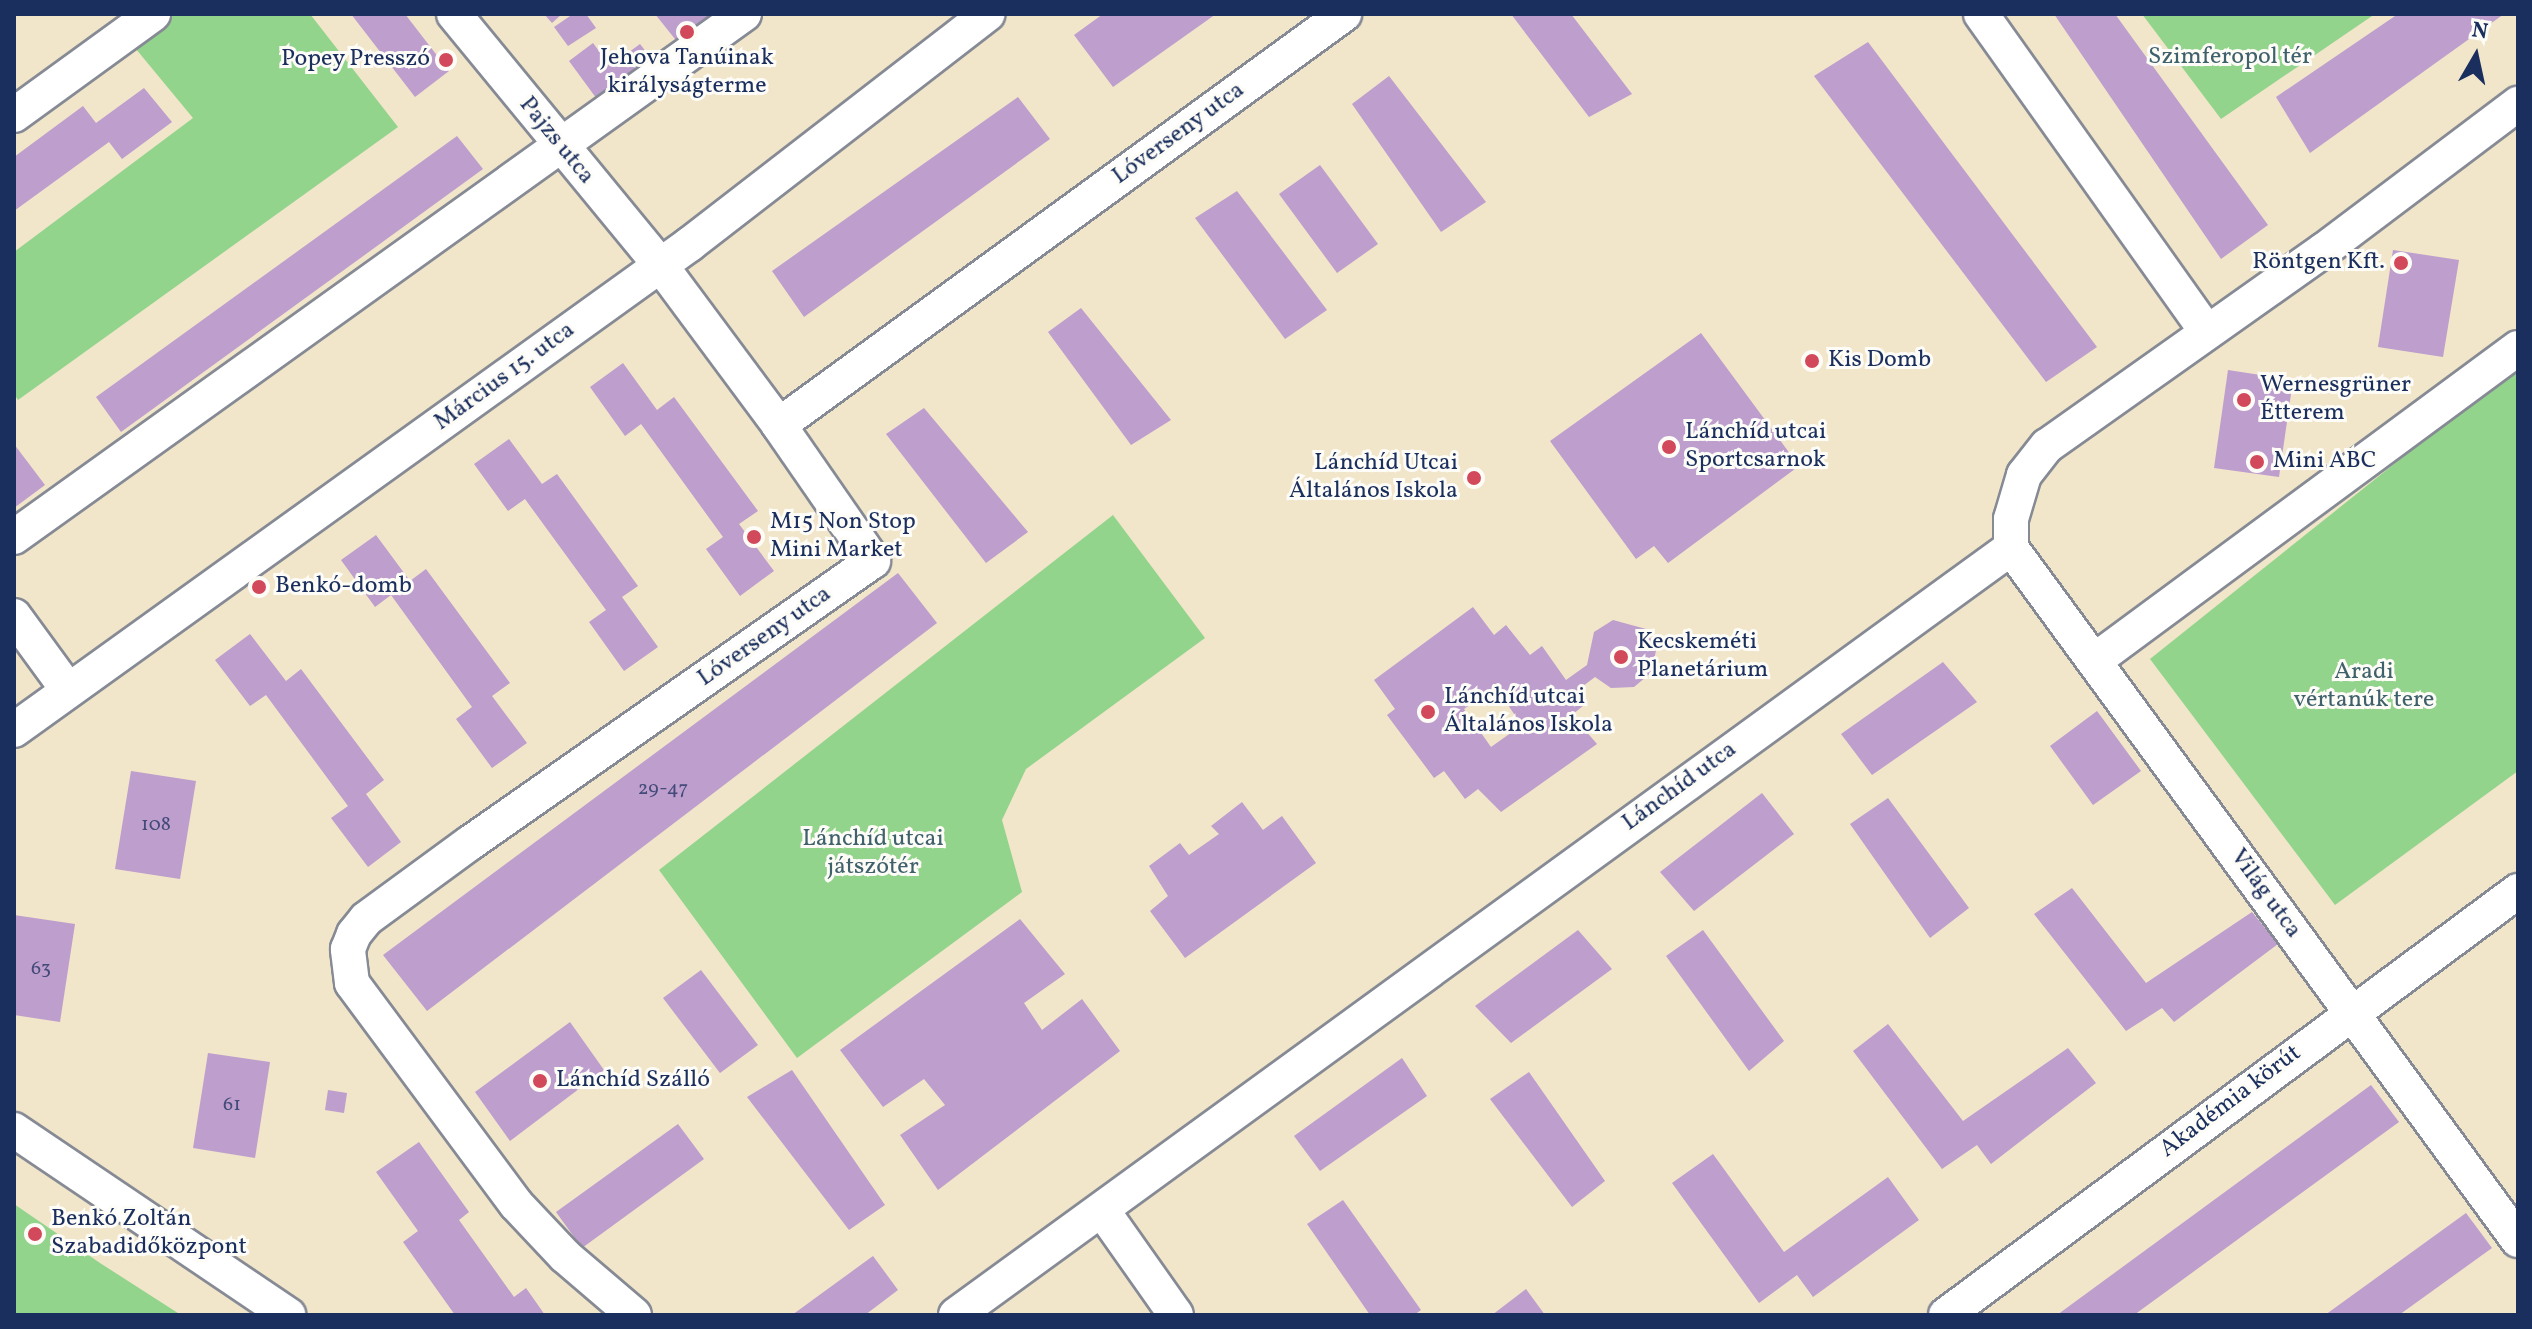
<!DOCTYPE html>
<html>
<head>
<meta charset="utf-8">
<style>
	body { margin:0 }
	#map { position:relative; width:2532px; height:1329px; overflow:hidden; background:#f1e5ca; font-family:Vollkorn,serif }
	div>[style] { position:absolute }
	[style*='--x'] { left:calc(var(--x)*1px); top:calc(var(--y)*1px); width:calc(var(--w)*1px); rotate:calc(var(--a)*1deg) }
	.green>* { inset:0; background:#92d48c }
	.building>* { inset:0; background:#bd9ecd }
	.roads { filter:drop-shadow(2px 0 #868a94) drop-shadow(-2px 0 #868a94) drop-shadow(0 2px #868a94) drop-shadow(0 -2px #868a94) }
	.minor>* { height:34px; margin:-17px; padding:0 17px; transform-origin:17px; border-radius:17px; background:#fff }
	.dots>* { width:22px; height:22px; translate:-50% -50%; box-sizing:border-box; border:4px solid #fdfcf7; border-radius:50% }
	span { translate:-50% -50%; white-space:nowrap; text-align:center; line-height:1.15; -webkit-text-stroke:6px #fdfcf7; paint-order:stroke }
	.number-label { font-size:20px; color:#444b7a }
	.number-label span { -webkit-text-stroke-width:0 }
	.park-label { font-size:24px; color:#3f616c }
	.poi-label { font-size:24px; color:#1b2f5e }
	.right { translate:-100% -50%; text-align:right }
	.left { translate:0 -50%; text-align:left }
	.street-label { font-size:24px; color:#1b2f5e }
	.frame { position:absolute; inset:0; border:16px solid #1b2f5e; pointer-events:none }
	.north { position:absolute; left:2436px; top:16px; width:80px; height:80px; -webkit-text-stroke:6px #fdfcf7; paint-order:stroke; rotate:9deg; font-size:22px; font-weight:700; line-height:32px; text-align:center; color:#1b2f5e }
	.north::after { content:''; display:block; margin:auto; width:28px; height:36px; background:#1b2f5e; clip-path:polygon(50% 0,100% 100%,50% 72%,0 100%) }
</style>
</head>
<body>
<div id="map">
	<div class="green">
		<div style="clip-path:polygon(170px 14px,310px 14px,398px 127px,18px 400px,14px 394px,14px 252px,193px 118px,131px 43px)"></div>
		<div style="clip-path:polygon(2142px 14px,2375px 14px,2221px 119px)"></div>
		<div style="clip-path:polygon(2518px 365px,2518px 771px,2335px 905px,2150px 659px)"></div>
		<div style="clip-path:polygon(1113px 515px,1205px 638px,1026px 769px,1002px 820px,1022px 892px,797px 1058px,659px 870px)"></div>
		<div style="clip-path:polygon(14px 1204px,100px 1263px,181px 1315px,14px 1315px)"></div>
	</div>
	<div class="building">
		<div style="clip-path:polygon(351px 14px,405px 14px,449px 71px,415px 97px)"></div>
		<div style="clip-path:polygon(544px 14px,562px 14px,552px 23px)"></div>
		<div style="clip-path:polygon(573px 14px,586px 14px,596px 28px,568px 46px,554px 27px)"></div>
		<div style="clip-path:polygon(655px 14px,728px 14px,683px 49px)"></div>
		<div style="clip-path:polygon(1103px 14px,1216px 14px,1113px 87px,1074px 35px)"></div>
		<div style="clip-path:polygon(1511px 14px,1571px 14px,1632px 94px,1589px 117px)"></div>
		<div style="clip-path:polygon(2054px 14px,2115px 14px,2268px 225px,2221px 259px)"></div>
		<div style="clip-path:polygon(2398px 14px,2504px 14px,2310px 153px,2276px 97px)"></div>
		<div style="clip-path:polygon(1868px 42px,2097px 347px,2046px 382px,1814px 76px)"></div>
		<div style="clip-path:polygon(593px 43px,610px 66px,640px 44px,657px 66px,602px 106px,569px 61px)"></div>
		<div style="clip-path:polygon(1389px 76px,1486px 202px,1441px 232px,1352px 104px)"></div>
		<div style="clip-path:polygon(144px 88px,172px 122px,122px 159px,109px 142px,14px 211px,14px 157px,83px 106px,96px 123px)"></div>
		<div style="clip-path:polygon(1018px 97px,1050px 139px,804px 317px,772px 271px)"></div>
		<div style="clip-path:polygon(457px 136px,483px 169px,121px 432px,96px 397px)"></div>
		<div style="clip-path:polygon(1320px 165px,1378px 244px,1337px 273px,1279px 194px)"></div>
		<div style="clip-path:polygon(1237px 191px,1327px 310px,1285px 339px,1195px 218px)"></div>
		<div style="clip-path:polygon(2393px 250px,2459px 260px,2443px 357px,2378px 347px)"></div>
		<div style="clip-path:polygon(1081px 308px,1171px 420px,1131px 445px,1048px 332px)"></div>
		<div style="clip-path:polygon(1701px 333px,1799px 466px,1668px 563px,1654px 546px,1636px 559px,1550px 441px)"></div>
		<div style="clip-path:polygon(623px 363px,657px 410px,674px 397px,758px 511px,739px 524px,774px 571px,740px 596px,706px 549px,723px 537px,641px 424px,625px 436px,590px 387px)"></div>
		<div style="clip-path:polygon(2228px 370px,2293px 380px,2279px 477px,2214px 468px)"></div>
		<div style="clip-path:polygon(924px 408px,1028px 532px,986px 563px,886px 434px)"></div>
		<div style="clip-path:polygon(509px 439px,542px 484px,557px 474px,638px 586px,622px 597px,658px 647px,624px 671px,589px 622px,606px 610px,525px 499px,508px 511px,474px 464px)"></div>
		<div style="clip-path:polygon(14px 444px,45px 485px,14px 508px)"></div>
		<div style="clip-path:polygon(376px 535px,410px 581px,426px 569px,510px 683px,492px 696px,527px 743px,492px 768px,456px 719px,472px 707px,391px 595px,375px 607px,341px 560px)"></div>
		<div style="clip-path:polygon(898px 573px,937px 623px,427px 1011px,383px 955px)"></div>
		<div style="clip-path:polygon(evenodd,1473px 607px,1494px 635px,1506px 625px,1530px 655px,1542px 646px,1566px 680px,1587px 665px,1594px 632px,1613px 620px,1646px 629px,1656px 650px,1652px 672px,1634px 687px,1611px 688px,1595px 677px,1575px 692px,1584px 705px,1572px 715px,1597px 744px,1501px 812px,1478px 789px,1465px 799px,1444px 771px,1434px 778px,1387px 715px,1395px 709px,1374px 680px,1473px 607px,1495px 687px,1522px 725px,1491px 747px,1464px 709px,1495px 687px)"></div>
		<div style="clip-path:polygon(250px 634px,286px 681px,301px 669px,384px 780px,366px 794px,401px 842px,368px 867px,331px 818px,348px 806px,266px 695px,250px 706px,215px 660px)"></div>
		<div style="clip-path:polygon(1943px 662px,1977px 702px,1872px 775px,1841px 734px)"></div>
		<div style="clip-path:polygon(2097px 711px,2141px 771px,2093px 805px,2050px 746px)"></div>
		<div style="clip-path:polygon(131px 771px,196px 781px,180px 879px,115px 869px)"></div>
		<div style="clip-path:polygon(1762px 793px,1794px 834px,1694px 911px,1660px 872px)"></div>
		<div style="clip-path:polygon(1888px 798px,1969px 908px,1930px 938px,1850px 824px)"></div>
		<div style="clip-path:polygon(1242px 802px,1263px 830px,1282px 816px,1316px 863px,1185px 958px,1150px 911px,1168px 896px,1149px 866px,1180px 843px,1189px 855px,1219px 834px,1211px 826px)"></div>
		<div style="clip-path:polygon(2072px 888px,2146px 983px,2252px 912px,2278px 944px,2174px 1022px,2162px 1008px,2126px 1031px,2034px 914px)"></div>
		<div style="clip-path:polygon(14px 915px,75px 924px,60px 1022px,14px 1015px)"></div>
		<div style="clip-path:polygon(1020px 919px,1065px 974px,1024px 1003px,1042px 1030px,1082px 999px,1120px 1051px,938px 1190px,900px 1135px,945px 1105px,924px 1079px,883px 1107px,840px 1050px)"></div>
		<div style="clip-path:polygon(1578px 930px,1612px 969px,1511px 1043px,1475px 1006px)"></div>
		<div style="clip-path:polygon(1703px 930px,1784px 1041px,1749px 1071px,1666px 956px)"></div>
		<div style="clip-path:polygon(701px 970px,758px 1045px,720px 1073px,663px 998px)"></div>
		<div style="clip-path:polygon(570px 1022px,604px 1070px,510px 1141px,475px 1092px)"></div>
		<div style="clip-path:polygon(1888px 1024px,1963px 1121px,2068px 1048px,2096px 1083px,1991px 1164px,1977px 1145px,1942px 1169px,1853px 1051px)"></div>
		<div style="clip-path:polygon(208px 1053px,270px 1062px,255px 1158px,193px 1148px)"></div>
		<div style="clip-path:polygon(1402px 1058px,1427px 1096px,1320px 1171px,1294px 1136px)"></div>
		<div style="clip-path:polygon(792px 1070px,885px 1205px,849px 1230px,747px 1097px)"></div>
		<div style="clip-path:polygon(1529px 1072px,1605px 1181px,1572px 1207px,1490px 1099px)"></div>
		<div style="clip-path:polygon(2371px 1085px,2399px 1122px,2134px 1315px,2057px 1315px)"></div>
		<div style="clip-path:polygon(328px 1090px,347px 1093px,344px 1113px,325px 1110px)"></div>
		<div style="clip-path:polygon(678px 1124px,704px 1159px,582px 1248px,556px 1212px)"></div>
		<div style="clip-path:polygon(419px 1142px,469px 1212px,459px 1220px,514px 1297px,526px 1288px,545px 1315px,455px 1315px,403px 1242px,418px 1231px,376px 1172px)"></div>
		<div style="clip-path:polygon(1713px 1154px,1784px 1252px,1888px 1177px,1919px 1220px,1813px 1297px,1797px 1275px,1759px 1303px,1672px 1183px)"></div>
		<div style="clip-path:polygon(1343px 1200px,1421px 1310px,1414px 1315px,1370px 1315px,1307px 1224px)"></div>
		<div style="clip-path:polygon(2466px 1213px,2492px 1248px,2399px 1315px,2325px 1315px)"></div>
		<div style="clip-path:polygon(873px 1256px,898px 1290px,865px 1315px,792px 1315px)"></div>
		<div style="clip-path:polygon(1526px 1289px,1545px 1315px,1492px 1315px)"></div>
	</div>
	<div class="roads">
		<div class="minor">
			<div style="--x:454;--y:14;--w:326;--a:50.6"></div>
			<div style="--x:661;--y:266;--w:198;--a:53.4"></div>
			<div style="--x:1981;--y:14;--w:390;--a:54.6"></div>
			<div style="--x:14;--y:115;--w:172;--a:-36"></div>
			<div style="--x:14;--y:537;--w:898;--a:-35.62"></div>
			<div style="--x:2011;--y:548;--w:858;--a:53.77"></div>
			<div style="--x:2011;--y:548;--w:29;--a:-90"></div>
			<div style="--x:2011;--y:519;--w:46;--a:-73.5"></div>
			<div style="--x:2024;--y:475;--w:37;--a:-52"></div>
			<div style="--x:2047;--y:446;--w:339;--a:-35.3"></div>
			<div style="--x:2324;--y:250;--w:243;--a:-37"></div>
			<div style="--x:14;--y:616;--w:92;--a:53.9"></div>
			<div style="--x:2094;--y:661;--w:527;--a:-36.44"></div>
			<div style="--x:14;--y:730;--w:833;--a:-35.71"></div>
			<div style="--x:690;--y:244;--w:376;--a:-37.7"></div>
			<div style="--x:14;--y:1130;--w:331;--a:34"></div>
			<div style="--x:1102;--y:1210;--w:128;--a:54.8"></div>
			<div style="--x:634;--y:1315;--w:91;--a:-139.5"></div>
			<div style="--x:565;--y:1256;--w:71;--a:-133.3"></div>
			<div style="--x:516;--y:1204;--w:275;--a:-126.6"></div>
			<div style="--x:352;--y:983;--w:34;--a:-97"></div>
			<div style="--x:348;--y:949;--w:16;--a:-68"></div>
			<div style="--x:354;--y:934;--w:19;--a:-51"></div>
			<div style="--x:366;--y:919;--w:129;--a:-36.2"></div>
			<div style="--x:470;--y:843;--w:492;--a:-35"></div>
			<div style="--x:873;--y:561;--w:165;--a:-124.7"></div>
			<div style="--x:779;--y:425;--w:699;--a:-36.03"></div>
			<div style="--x:956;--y:1315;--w:1304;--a:-36.02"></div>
			<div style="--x:1946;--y:1315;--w:712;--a:-36.55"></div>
		</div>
	</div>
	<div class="dots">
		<div style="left:687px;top:32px;background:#d1495b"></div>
		<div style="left:446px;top:60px;background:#d1495b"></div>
		<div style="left:2401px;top:263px;background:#d1495b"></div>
		<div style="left:1812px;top:361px;background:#d1495b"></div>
		<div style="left:2244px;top:400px;background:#d1495b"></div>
		<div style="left:1669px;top:447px;background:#d1495b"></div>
		<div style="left:2257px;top:462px;background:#d1495b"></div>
		<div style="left:1474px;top:478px;background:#d1495b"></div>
		<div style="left:754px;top:537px;background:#d1495b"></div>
		<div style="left:259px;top:587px;background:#d1495b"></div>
		<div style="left:1621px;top:657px;background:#d1495b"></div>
		<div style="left:1428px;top:712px;background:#d1495b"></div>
		<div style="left:540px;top:1081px;background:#d1495b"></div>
		<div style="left:35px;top:1234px;background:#d1495b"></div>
	</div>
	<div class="number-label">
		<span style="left:663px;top:789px">29-47</span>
		<span style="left:156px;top:825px">108</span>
		<span style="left:41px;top:969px">63</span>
		<span style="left:232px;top:1105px">61</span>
	</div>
	<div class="park-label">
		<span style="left:2230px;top:58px">Szimferopol tér</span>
		<span style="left:2364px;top:687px">Aradi<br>vértanúk tere</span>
		<span style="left:873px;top:854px">Lánchíd utcai<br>játszótér</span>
	</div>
	<div class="poi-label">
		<span style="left:687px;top:73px">Jehova Tanúinak<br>királyságterme</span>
		<span class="right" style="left:430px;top:60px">Popey Presszó</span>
		<span class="right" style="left:2385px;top:263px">Röntgen Kft.</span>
		<span class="left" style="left:1828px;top:361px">Kis Domb</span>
		<span class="left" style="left:2260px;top:400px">Wernesgrüner<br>Étterem</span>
		<span class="left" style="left:1685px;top:447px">Lánchíd utcai<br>Sportcsarnok</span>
		<span class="left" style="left:2273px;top:462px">Mini ABC</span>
		<span class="right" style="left:1458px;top:478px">Lánchíd Utcai<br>Általános Iskola</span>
		<span class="left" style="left:770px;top:537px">M15 Non Stop<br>Mini Market</span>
		<span class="left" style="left:275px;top:587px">Benkó-domb</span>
		<span class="left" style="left:1637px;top:657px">Kecskeméti<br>Planetárium</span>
		<span class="left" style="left:1444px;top:712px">Lánchíd utcai<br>Általános Iskola</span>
		<span class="left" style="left:556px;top:1081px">Lánchíd Szálló</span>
		<span class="left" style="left:51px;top:1234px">Benkó Zoltán<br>Szabadidőközpont</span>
	</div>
	<div class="street-label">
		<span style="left:1179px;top:134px;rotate:-36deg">Lóverseny utca</span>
		<span style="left:556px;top:141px;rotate:51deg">Pajzs utca</span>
		<span style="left:505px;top:377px;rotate:-36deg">Március 15. utca</span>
		<span style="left:765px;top:637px;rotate:-35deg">Lóverseny utca</span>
		<span style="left:1680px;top:787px;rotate:-36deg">Lánchíd utca</span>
		<span style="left:2265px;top:894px;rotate:54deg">Világ utca</span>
		<span style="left:2231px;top:1102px;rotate:-37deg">Akadémia körút</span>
	</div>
	<div class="frame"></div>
	<div class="north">N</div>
</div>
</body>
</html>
